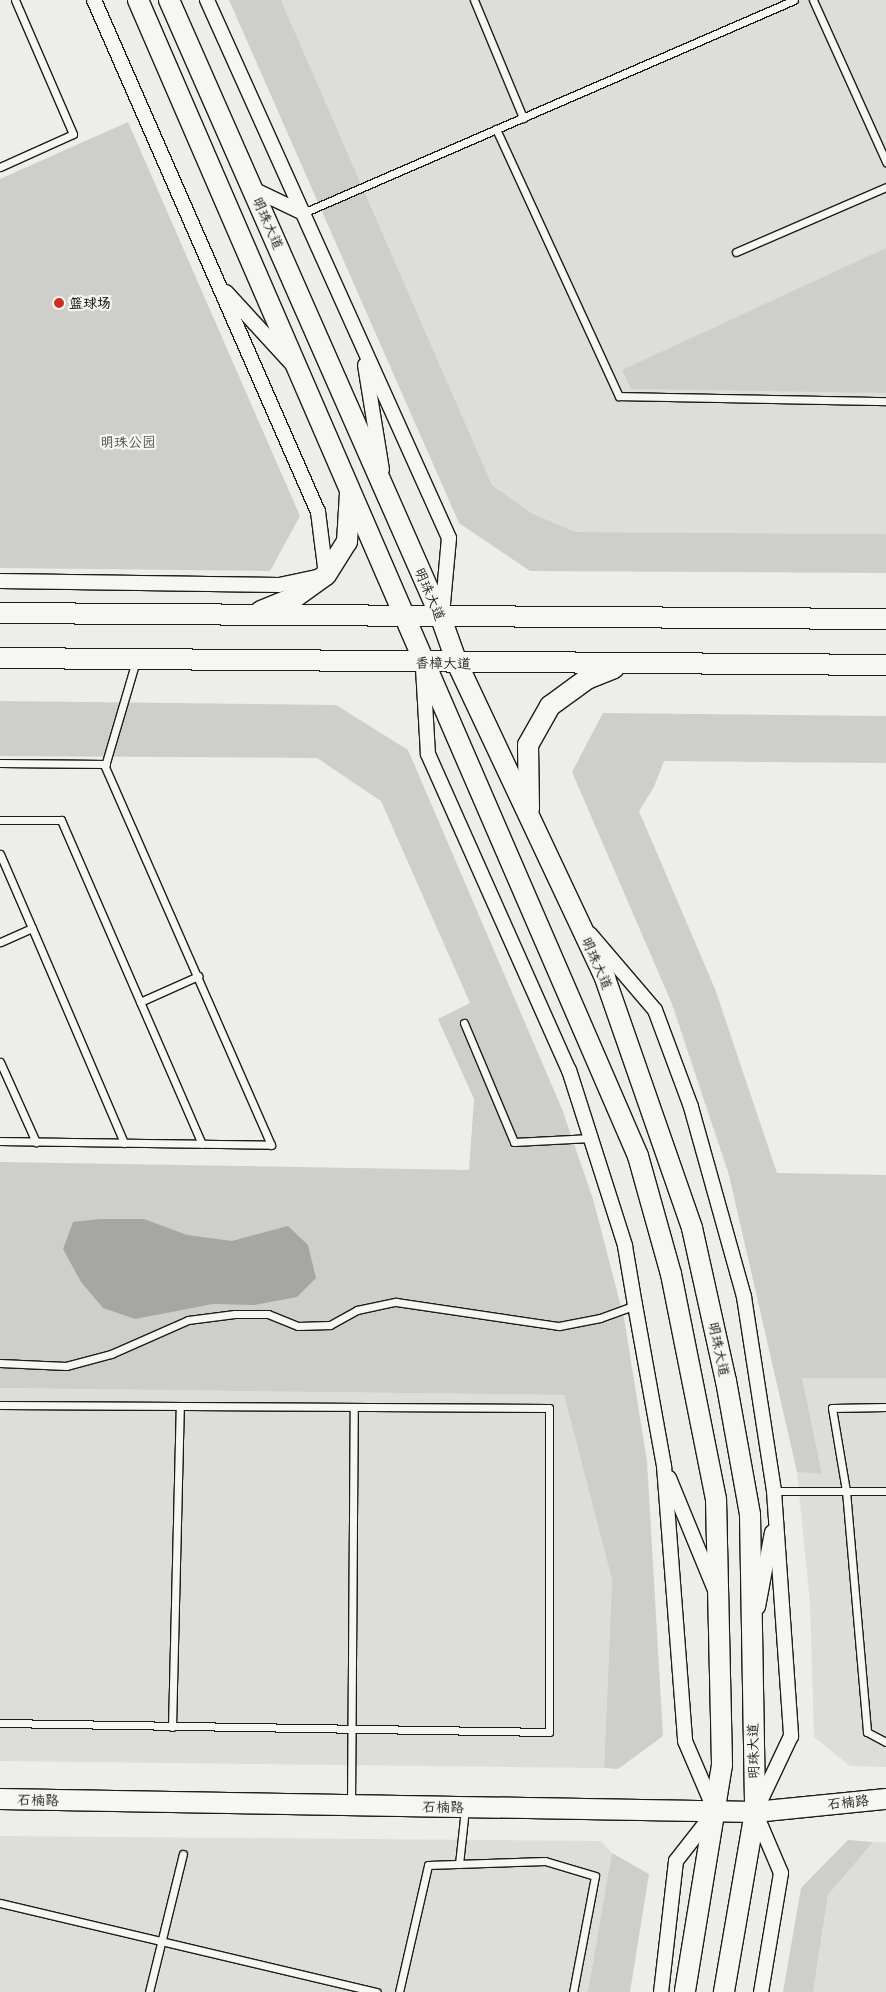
<!DOCTYPE html>
<html>
<head>
<meta charset="utf-8">
<style>
	body { margin:0 }
	#map { position:relative; width:886px; height:1992px; overflow:hidden; background:#edede9; font-family:"Playpen Sans","LXGW WenKai TC",sans-serif }
	div>[style] { position:absolute }
	[style*='--x'] { left:calc(var(--x)*1px); top:calc(var(--y)*1px); width:calc(var(--w)*1px); rotate:calc(var(--a)*1deg) }
	.built>* { inset:0; background:#ddddda }
	.green>* { inset:0; background:#cececb }
	.water>* { inset:0; background:#a6a6a3 }
	.roads { filter:drop-shadow(1px 0 #1c1c1c) drop-shadow(-1px 0 #1c1c1c) drop-shadow(0 1px #1c1c1c) drop-shadow(0 -1px #1c1c1c) }
	.lane>* { height:7px; margin:-3.5px; padding:0 3.5px; transform-origin:3.5px; border-radius:3.5px; background:#f6f6f2 }
	.street>* { height:14px; margin:-7px; padding:0 7px; transform-origin:7px; border-radius:7px; background:#f6f6f2 }
	.secondary>* { height:20px; margin:-10px; padding:0 10px; transform-origin:10px; border-radius:10px; background:#f6f6f2 }
	.dots>* { width:14px; height:14px; translate:-50% -50%; box-sizing:border-box; border:2px solid #f6f6f2; border-radius:50% }
	span { translate:-50% -50%; white-space:nowrap; text-align:center; line-height:1.15; -webkit-text-stroke:4.5px #f6f6f2; paint-order:stroke }
	.street-label { font-size:14px; color:#1c1c1c }
	.poi-label { font-size:14px; color:#1c1c1c; font-weight:700 }
	.left { translate:0 -50%; text-align:left }
	.park-label { font-size:14px; color:#515151 }
</style>
</head>
<body>
<div id="map">
	<div class="built">
		<div style="clip-path:polygon(281px 0,886px 0,886px 534px,576px 532px,531px 513px,492px 485px)"></div>
		<div style="clip-path:polygon(802px 1378px,886px 1378px,886px 1767px,850px 1766px,814px 1737px,810px 1603px,797px 1472px,822px 1474px)"></div>
		<div style="clip-path:polygon(0 1388px,564px 1395px,612px 1580px,604px 1768px,0 1761px)"></div>
		<div style="clip-path:polygon(0 1836px,601px 1841px,612px 1853px,591px 1992px,0 1992px)"></div>
		<div style="clip-path:polygon(873px 1842px,886px 1842px,886px 1992px,813px 1992px,828px 1895px)"></div>
	</div>
	<div class="green">
		<div style="clip-path:polygon(229px 0,281px 0,492px 485px,531px 513px,576px 532px,886px 534px,886px 573px,530px 571px,459px 523px)"></div>
		<div style="clip-path:polygon(128px 122px,300px 516px,270px 571px,0 568px,0 179px)"></div>
		<div style="clip-path:polygon(886px 248px,886px 393px,631px 389px,622px 370px)"></div>
		<div style="clip-path:polygon(0 701px,336px 705px,408px 750px,562px 1109px,593px 1199px,624px 1318px,647px 1461px,663px 1736px,618px 1769px,604px 1768px,612px 1580px,564px 1395px,0 1388px,0 1162px,469px 1170px,474px 1099px,438px 1019px,470px 1003px,381px 801px,317px 758px,0 756px)"></div>
		<div style="clip-path:polygon(603px 713px,886px 716px,886px 763px,664px 761px,654px 787px,639px 811px,715px 989px,777px 1173px,886px 1175px,886px 1378px,802px 1378px,822px 1474px,797px 1472px,729px 1175px,672px 1004px,572px 772px)"></div>
		<div style="clip-path:polygon(848px 1840px,873px 1842px,828px 1895px,813px 1992px,783px 1992px,801px 1888px)"></div>
		<div style="clip-path:polygon(612px 1853px,649px 1874px,630px 1992px,588px 1992px)"></div>
	</div>
	<div class="water">
		<div style="clip-path:polygon(100px 1219px,144px 1219px,187px 1235px,232px 1241px,288px 1226px,308px 1245px,316px 1278px,297px 1297px,254px 1305px,213px 1304px,135px 1319px,103px 1308px,81px 1282px,63px 1249px,73px 1222px)"></div>
	</div>
	<div class="roads">
		<div class="lane">
			<div style="--x:474;--y:0;--w:128;--a:67.4"></div>
			<div style="--x:813;--y:0;--w:178;--a:65.7"></div>
			<div style="--x:496;--y:129;--w:294;--a:65.3"></div>
			<div style="--x:619;--y:396;--w:267;--a:1.1"></div>
			<div style="--x:0;--y:167;--w:80;--a:-24.3"></div>
			<div style="--x:73;--y:134;--w:146;--a:-113.4"></div>
			<div style="--x:303;--y:213;--w:535;--a:-23.45"></div>
			<div style="--x:736;--y:252;--w:163;--a:-23.4"></div>
			<div style="--x:0;--y:763;--w:106;--a:0.5"></div>
			<div style="--x:0;--y:820;--w:61;--a:0"></div>
			<div style="--x:61;--y:820;--w:353;--a:66.5"></div>
			<div style="--x:0;--y:854;--w:81;--a:66.6"></div>
			<div style="--x:32;--y:928;--w:35;--a:156"></div>
			<div style="--x:32;--y:928;--w:234;--a:66.8"></div>
			<div style="--x:140;--y:1002;--w:64;--a:-24.1"></div>
			<div style="--x:464;--y:1023;--w:129;--a:67.2"></div>
			<div style="--x:514;--y:1142;--w:77;--a:-3"></div>
			<div style="--x:0;--y:1062;--w:88;--a:65.8"></div>
			<div style="--x:0;--y:1141;--w:271;--a:0.8"></div>
			<div style="--x:271;--y:1145;--w:414;--a:-113.7"></div>
			<div style="--x:105;--y:766;--w:109;--a:-73.6"></div>
			<div style="--x:0;--y:1363;--w:66;--a:2.6"></div>
			<div style="--x:66;--y:1366;--w:47;--a:-14.9"></div>
			<div style="--x:111;--y:1354;--w:84;--a:-23.8"></div>
			<div style="--x:188;--y:1320;--w:47;--a:-7.3"></div>
			<div style="--x:235;--y:1314;--w:33;--a:0"></div>
			<div style="--x:268;--y:1314;--w:32;--a:22"></div>
			<div style="--x:298;--y:1326;--w:32;--a:-2"></div>
			<div style="--x:330;--y:1325;--w:31;--a:-29"></div>
			<div style="--x:357;--y:1310;--w:40;--a:-12"></div>
			<div style="--x:396;--y:1302;--w:165;--a:8.4"></div>
			<div style="--x:559;--y:1326;--w:42;--a:-11"></div>
			<div style="--x:600;--y:1318;--w:37;--a:-20"></div>
			<div style="--x:0;--y:1405;--w:549;--a:0.31"></div>
			<div style="--x:549;--y:1408;--w:324;--a:90"></div>
			<div style="--x:549;--y:1732;--w:549;--a:-179.06"></div>
			<div style="--x:886;--y:1407;--w:54;--a:178.9"></div>
			<div style="--x:832;--y:1408;--w:84;--a:80.4"></div>
			<div style="--x:846;--y:1491;--w:242;--a:85"></div>
			<div style="--x:867;--y:1732;--w:21;--a:28"></div>
			<div style="--x:774;--y:1491;--w:112;--a:0"></div>
			<div style="--x:172;--y:1727;--w:321;--a:-88.6"></div>
			<div style="--x:351;--y:1805;--w:398;--a:-89.6"></div>
			<div style="--x:459;--y:1864;--w:55;--a:-83.8"></div>
			<div style="--x:0;--y:1903;--w:387;--a:13.3"></div>
			<div style="--x:149;--y:1992;--w:142;--a:-76.2"></div>
			<div style="--x:399;--y:1992;--w:130;--a:-77.1"></div>
			<div style="--x:428;--y:1865;--w:117;--a:-2"></div>
			<div style="--x:545;--y:1861;--w:52;--a:16.7"></div>
			<div style="--x:595;--y:1876;--w:118;--a:100.7"></div>
		</div>
		<div class="street">
			<div style="--x:207;--y:0;--w:590;--a:65.78"></div>
			<div style="--x:449;--y:538;--w:77;--a:95.2"></div>
			<div style="--x:253;--y:189;--w:55;--a:25.6"></div>
			<div style="--x:226;--y:292;--w:96;--a:47.5"></div>
			<div style="--x:365;--y:365;--w:106;--a:80.8"></div>
			<div style="--x:0;--y:581;--w:279;--a:0.8"></div>
			<div style="--x:279;--y:585;--w:48;--a:-12"></div>
			<div style="--x:326;--y:575;--w:64;--a:-97.2"></div>
			<div style="--x:318;--y:512;--w:559;--a:-113.63"></div>
			<div style="--x:423;--y:668;--w:86;--a:86.7"></div>
			<div style="--x:428;--y:754;--w:346;--a:66"></div>
			<div style="--x:569;--y:1070;--w:185;--a:72.3"></div>
			<div style="--x:625;--y:1246;--w:60;--a:80.4"></div>
			<div style="--x:635;--y:1305;--w:164;--a:79.8"></div>
			<div style="--x:664;--y:1466;--w:276;--a:85.6"></div>
			<div style="--x:685;--y:1741;--w:76;--a:66.8"></div>
			<div style="--x:715;--y:1811;--w:63;--a:128"></div>
			<div style="--x:676;--y:1861;--w:132;--a:96.5"></div>
			<div style="--x:590;--y:934;--w:100;--a:49.5"></div>
			<div style="--x:655;--y:1010;--w:103;--a:69.6"></div>
			<div style="--x:691;--y:1107;--w:197;--a:74.4"></div>
			<div style="--x:744;--y:1297;--w:196;--a:81.2"></div>
			<div style="--x:774;--y:1491;--w:246;--a:86"></div>
			<div style="--x:791;--y:1736;--w:84;--a:115.3"></div>
			<div style="--x:755;--y:1812;--w:66;--a:66.9"></div>
			<div style="--x:781;--y:1873;--w:121;--a:99.5"></div>
			<div style="--x:669;--y:1478;--w:121;--a:67.7"></div>
			<div style="--x:758;--y:1607;--w:76;--a:-79.4"></div>
		</div>
		<div class="secondary">
			<div style="--x:138;--y:0;--w:1259;--a:66.61"></div>
			<div style="--x:638;--y:1156;--w:123;--a:74.4"></div>
			<div style="--x:671;--y:1274;--w:229;--a:78.7"></div>
			<div style="--x:716;--y:1499;--w:266;--a:88.7"></div>
			<div style="--x:722;--y:1765;--w:230;--a:99.3"></div>
			<div style="--x:169;--y:0;--w:675;--a:66.24"></div>
			<div style="--x:441;--y:618;--w:48;--a:70.4"></div>
			<div style="--x:457;--y:663;--w:348;--a:64.8"></div>
			<div style="--x:605;--y:978;--w:265;--a:70.8"></div>
			<div style="--x:692;--y:1228;--w:157;--a:77.5"></div>
			<div style="--x:726;--y:1381;--w:136;--a:79.8"></div>
			<div style="--x:750;--y:1515;--w:297;--a:89"></div>
			<div style="--x:755;--y:1812;--w:183;--a:99.8"></div>
			<div style="--x:261;--y:611;--w:35;--a:-22"></div>
			<div style="--x:294;--y:598;--w:39;--a:-36"></div>
			<div style="--x:326;--y:575;--w:39;--a:-58"></div>
			<div style="--x:347;--y:542;--w:49;--a:-86.5"></div>
			<div style="--x:0;--y:613;--w:886;--a:0.39"></div>
			<div style="--x:0;--y:658;--w:886;--a:0.45"></div>
			<div style="--x:529;--y:809;--w:64;--a:-90.9"></div>
			<div style="--x:528;--y:745;--w:45;--a:-60.6"></div>
			<div style="--x:550;--y:706;--w:46;--a:-36.1"></div>
			<div style="--x:587;--y:679;--w:29;--a:-22"></div>
			<div style="--x:0;--y:1799;--w:755;--a:0.99"></div>
			<div style="--x:755;--y:1812;--w:132;--a:-5.7"></div>
		</div>
	</div>
	<div class="dots">
		<div style="left:59px;top:303px;background:#c8321e"></div>
	</div>
	<div class="street-label">
		<span style="left:268px;top:223px;rotate:66deg">明珠大道</span>
		<span style="left:430px;top:594px;rotate:67deg">明珠大道</span>
		<span style="left:443px;top:663px;rotate:1deg">香樟大道</span>
		<span style="left:597px;top:963px;rotate:66deg">明珠大道</span>
		<span style="left:719px;top:1349px;rotate:78deg">明珠大道</span>
		<span style="left:753px;top:1751px;rotate:-91deg">明珠大道</span>
		<span style="left:38px;top:1800px;rotate:1deg">石楠路</span>
		<span style="left:848px;top:1802px;rotate:-6deg">石楠路</span>
		<span style="left:443px;top:1807px;rotate:1deg">石楠路</span>
	</div>
	<div class="poi-label">
		<span class="left" style="left:69px;top:303px">篮球场</span>
	</div>
	<div class="park-label">
		<span style="left:128px;top:442px">明珠公园</span>
	</div>
</div>
</body>
</html>
